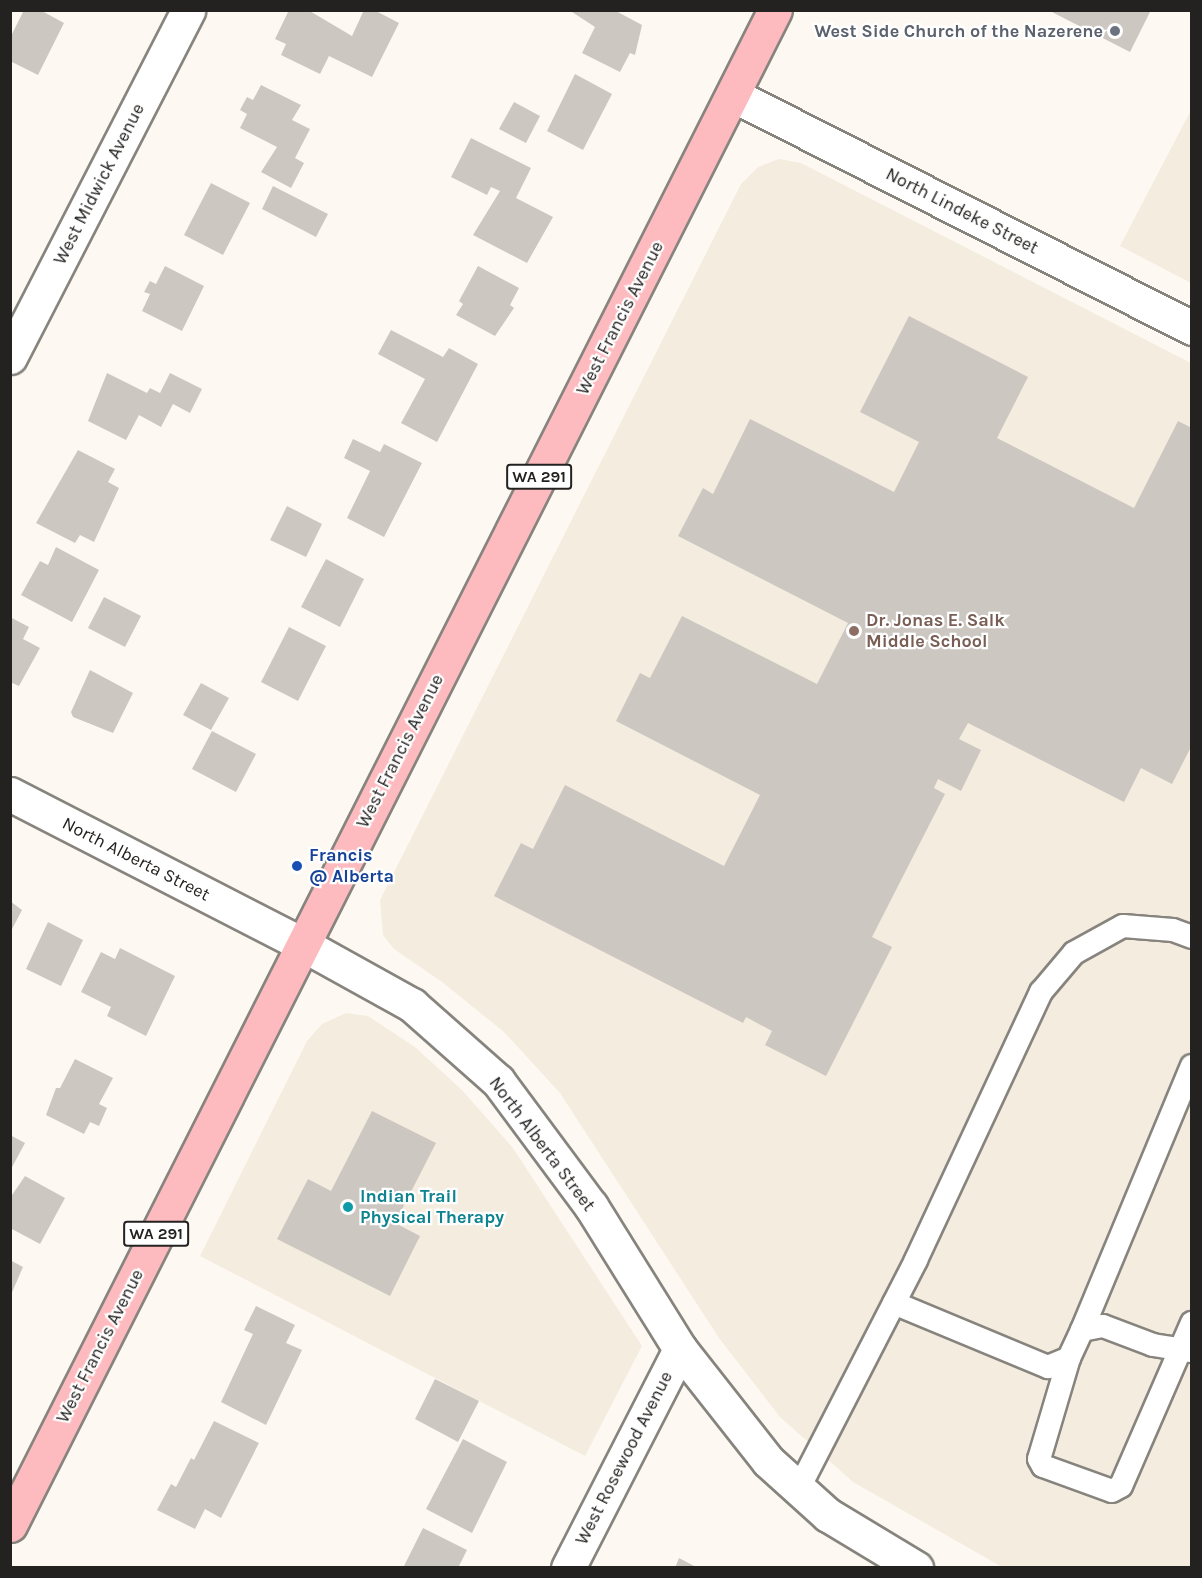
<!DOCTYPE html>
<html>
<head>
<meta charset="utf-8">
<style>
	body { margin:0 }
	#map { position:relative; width:1202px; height:1578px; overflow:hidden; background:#fdf9f2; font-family:Karla,sans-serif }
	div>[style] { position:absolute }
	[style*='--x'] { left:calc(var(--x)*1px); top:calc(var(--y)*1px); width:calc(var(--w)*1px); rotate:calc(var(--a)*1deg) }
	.built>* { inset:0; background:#f4ecdf }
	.building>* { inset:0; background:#cdc7c2 }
	.roads { filter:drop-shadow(2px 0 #87847e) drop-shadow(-2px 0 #87847e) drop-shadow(0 2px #87847e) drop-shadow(0 -2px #87847e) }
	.lane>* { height:22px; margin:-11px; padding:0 11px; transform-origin:11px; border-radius:11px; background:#fff }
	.street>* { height:33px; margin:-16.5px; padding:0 16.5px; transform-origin:16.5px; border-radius:16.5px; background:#fff }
	.secondary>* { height:33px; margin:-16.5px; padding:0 16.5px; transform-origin:16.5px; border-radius:16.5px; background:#fff }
	.primary>* { height:33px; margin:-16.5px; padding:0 16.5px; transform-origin:16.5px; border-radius:16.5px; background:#fdbabf }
	.dots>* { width:16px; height:16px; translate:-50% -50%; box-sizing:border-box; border:3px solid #fff; border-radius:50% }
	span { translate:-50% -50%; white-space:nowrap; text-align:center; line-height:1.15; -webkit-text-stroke:4.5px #fff; paint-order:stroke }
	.shield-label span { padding:2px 4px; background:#fff; border:2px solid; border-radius:4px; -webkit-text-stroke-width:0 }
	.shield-label { font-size:16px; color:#242220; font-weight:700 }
	.worship-label { font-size:18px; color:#5b616d; font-weight:700 }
	.right { translate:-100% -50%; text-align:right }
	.street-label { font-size:18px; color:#242220 }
	.education-label { font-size:18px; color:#785e54; font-weight:700 }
	.left { translate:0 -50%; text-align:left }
	.transit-label { font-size:18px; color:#164399; font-weight:700 }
	.culture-label { font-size:18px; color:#0d838f; font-weight:700 }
	.frame { position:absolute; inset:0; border:12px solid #242220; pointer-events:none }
</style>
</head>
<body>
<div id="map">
	<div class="built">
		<div style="clip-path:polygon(1191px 110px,1191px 283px,1120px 246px)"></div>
		<div style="clip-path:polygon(779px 159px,801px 163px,1191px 363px,1191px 1567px,1002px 1567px,853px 1482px,780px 1417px,719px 1338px,560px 1093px,504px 1032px,442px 982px,394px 949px,383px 935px,380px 900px,741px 184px,758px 167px)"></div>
		<div style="clip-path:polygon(346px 1013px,368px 1016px,415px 1047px,462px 1090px,513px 1148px,642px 1346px,585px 1456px,200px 1256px,307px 1041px,322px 1024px)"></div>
	</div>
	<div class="building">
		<div style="clip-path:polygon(24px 10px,40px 10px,64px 23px,38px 75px,10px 61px,10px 38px)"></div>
		<div style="clip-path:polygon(289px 10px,308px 10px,352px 36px,364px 10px,374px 10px,399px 23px,372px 77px,329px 56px,320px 74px,281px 55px,286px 44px,275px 39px)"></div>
		<div style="clip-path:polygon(569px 10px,614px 10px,642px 25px,635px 55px,630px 53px,620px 72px,582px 53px,595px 27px)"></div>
		<div style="clip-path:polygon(1048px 10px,1151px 10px,1130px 52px)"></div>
		<div style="clip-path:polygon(575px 74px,612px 94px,583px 150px,547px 131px)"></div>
		<div style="clip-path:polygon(261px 85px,301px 105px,292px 120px,310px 129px,295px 158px,304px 163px,291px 188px,261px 172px,277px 147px,240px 128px,247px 114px,240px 110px,247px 97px,253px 100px)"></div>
		<div style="clip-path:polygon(514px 102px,540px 116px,526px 143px,499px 129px)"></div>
		<div style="clip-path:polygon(471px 138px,531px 168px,516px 198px,553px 217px,527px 263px,473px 235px,500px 191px,491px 187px,487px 195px,451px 177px)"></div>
		<div style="clip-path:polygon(211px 183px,250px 203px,223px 255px,184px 235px)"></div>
		<div style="clip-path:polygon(273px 186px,328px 214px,316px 237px,262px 209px)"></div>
		<div style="clip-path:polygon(165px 266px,204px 286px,182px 331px,142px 311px,150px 294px,144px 292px,150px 281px,156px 284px)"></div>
		<div style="clip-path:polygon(478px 266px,519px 288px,510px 305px,514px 308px,495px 336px,456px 315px,463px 304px,459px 301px)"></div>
		<div style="clip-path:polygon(909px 316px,1028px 377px,997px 438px,1134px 508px,1178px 421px,1192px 428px,1192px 745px,1172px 784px,1141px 768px,1124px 802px,968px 723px,959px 739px,981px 750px,961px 791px,938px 779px,934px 788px,945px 794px,872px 937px,892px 947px,826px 1076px,765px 1045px,772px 1031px,746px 1017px,743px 1023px,494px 896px,521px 843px,533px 849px,565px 785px,724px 866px,760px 795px,616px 721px,640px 673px,650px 678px,682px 616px,817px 684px,848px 623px,678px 536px,703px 488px,713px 494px,750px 419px,894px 492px,919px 442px,860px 412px)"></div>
		<div style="clip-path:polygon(391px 330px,443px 357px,449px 348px,478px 364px,437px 442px,401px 423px,425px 379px,378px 354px)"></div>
		<div style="clip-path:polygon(107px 373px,147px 393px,150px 388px,160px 393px,170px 373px,202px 389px,190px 413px,173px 404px,161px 427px,139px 415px,126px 440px,88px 421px)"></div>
		<div style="clip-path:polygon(353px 439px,380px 452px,384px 444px,422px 463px,384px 537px,347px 518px,370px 471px,344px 458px)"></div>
		<div style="clip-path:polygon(78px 450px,115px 469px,108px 482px,119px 488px,94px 542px,80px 535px,75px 543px,36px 523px)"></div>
		<div style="clip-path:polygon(287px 506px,322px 524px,306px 557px,270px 540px)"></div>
		<div style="clip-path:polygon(56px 547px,99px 570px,72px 622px,21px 595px,40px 561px,48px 565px)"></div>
		<div style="clip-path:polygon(326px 559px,364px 579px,340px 627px,301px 607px)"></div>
		<div style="clip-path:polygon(104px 597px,141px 616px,125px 647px,88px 628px)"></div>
		<div style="clip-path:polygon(10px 617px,29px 627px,23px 639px,40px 648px,19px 686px,10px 682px)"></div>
		<div style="clip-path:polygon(289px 627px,326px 646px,298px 701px,261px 682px)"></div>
		<div style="clip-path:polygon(90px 670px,133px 693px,113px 733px,73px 717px,71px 712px)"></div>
		<div style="clip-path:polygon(201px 683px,229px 698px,211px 730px,183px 715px)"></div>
		<div style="clip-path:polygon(212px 731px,256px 754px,236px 792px,192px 769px)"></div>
		<div style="clip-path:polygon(10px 901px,22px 910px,10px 933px)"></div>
		<div style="clip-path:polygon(48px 922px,83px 940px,61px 986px,26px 969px)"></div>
		<div style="clip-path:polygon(120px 948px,175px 976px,146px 1036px,107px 1016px,111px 1007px,81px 992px,101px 952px,115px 959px)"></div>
		<div style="clip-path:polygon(75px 1059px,113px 1078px,99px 1104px,107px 1108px,99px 1126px,90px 1122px,84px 1134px,46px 1115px,56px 1088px,60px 1088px)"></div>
		<div style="clip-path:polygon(372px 1111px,436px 1143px,395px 1223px,420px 1236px,390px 1296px,277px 1239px,308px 1179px,331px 1191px)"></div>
		<div style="clip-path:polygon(10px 1135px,25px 1143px,10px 1171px)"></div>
		<div style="clip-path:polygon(25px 1176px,65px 1198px,40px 1244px,10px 1228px,10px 1198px)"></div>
		<div style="clip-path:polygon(10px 1260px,23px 1267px,10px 1297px)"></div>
		<div style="clip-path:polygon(256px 1306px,295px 1325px,286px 1343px,302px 1350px,266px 1425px,221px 1402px,253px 1334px,244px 1330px)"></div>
		<div style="clip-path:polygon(435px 1379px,479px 1401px,458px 1442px,415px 1419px)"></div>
		<div style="clip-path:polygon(214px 1421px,259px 1443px,221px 1518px,205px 1509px,195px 1529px,157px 1510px,171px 1484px,176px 1487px,191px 1458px,194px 1460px)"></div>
		<div style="clip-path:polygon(463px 1439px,507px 1462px,472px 1533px,426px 1509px)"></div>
		<div style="clip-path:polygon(423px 1528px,467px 1550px,458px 1568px,403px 1568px)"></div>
		<div style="clip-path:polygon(679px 1558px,698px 1568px,675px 1568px)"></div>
	</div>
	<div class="roads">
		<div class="lane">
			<div style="--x:894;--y:1303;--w:167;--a:22.6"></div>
			<div style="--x:1048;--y:1367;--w:23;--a:-23"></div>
			<div style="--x:1069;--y:1358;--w:31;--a:-65"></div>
			<div style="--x:1082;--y:1330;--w:21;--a:-11"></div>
			<div style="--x:1103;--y:1326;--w:53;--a:20.8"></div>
			<div style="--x:1153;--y:1345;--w:39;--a:9"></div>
			<div style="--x:1082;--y:1330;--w:286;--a:-67.4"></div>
			<div style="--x:1069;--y:1358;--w:105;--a:106.5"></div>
			<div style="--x:1039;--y:1459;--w:8;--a:60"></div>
			<div style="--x:1043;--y:1466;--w:73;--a:19.9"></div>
			<div style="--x:1112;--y:1491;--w:10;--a:-29"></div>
			<div style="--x:1121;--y:1486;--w:178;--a:-66.5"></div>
			<div style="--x:799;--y:1488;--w:256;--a:-62.8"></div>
			<div style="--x:916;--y:1260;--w:296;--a:-65"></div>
			<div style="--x:1041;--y:992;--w:51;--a:-49.8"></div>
			<div style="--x:1074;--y:953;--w:56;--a:-28.9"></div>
			<div style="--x:1123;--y:926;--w:50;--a:4.6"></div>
			<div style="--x:1173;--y:930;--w:20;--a:20"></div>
		</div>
		<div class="street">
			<div style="--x:733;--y:95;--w:515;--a:26.91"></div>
			<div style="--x:10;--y:357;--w:390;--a:-62.8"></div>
			<div style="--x:302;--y:944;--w:126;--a:29"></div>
			<div style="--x:412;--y:1005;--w:115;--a:41.5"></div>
			<div style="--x:498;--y:1081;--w:156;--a:53.4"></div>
			<div style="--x:591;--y:1206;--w:168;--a:58.1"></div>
			<div style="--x:680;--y:1349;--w:142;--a:51.8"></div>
			<div style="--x:768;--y:1461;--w:81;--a:42"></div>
			<div style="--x:828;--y:1515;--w:103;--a:31.1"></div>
			<div style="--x:568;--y:1568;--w:246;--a:-62.9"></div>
		</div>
		<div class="secondary">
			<div style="--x:10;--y:794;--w:328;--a:27.2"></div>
		</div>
		<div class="primary">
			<div style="--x:10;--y:1525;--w:1697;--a:-63.21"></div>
		</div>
	</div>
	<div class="dots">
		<div style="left:1115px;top:31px;background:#6b7280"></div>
		<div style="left:854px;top:631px;background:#8d6e63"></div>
		<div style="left:297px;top:866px;background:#1a4fb4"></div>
		<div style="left:348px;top:1207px;background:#0f9aa8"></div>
	</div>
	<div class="shield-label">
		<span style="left:539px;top:477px">WA 291</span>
		<span style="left:156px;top:1234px">WA 291</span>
	</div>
	<div class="worship-label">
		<span class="right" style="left:1103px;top:31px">West Side Church of the Nazerene</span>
	</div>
	<div class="street-label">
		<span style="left:99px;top:184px;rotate:-63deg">West Midwick Avenue</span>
		<span style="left:962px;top:211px;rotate:27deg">North Lindeke Street</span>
		<span style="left:620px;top:318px;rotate:-63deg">West Francis Avenue</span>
		<span style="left:400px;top:751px;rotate:-63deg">West Francis Avenue</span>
		<span style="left:136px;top:859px;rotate:27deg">North Alberta Street</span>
		<span style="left:542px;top:1144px;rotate:53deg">North Alberta Street</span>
		<span style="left:100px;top:1346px;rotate:-63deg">West Francis Avenue</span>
		<span style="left:624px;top:1458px;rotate:-63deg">West Rosewood Avenue</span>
	</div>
	<div class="education-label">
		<span class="left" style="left:866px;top:631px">Dr. Jonas E. Salk<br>Middle School</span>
	</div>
	<div class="transit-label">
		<span class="left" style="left:309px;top:866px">Francis<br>@ Alberta</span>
	</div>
	<div class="culture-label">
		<span class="left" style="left:360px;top:1207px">Indian Trail<br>Physical Therapy</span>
	</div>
	<div class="frame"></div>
</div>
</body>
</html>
